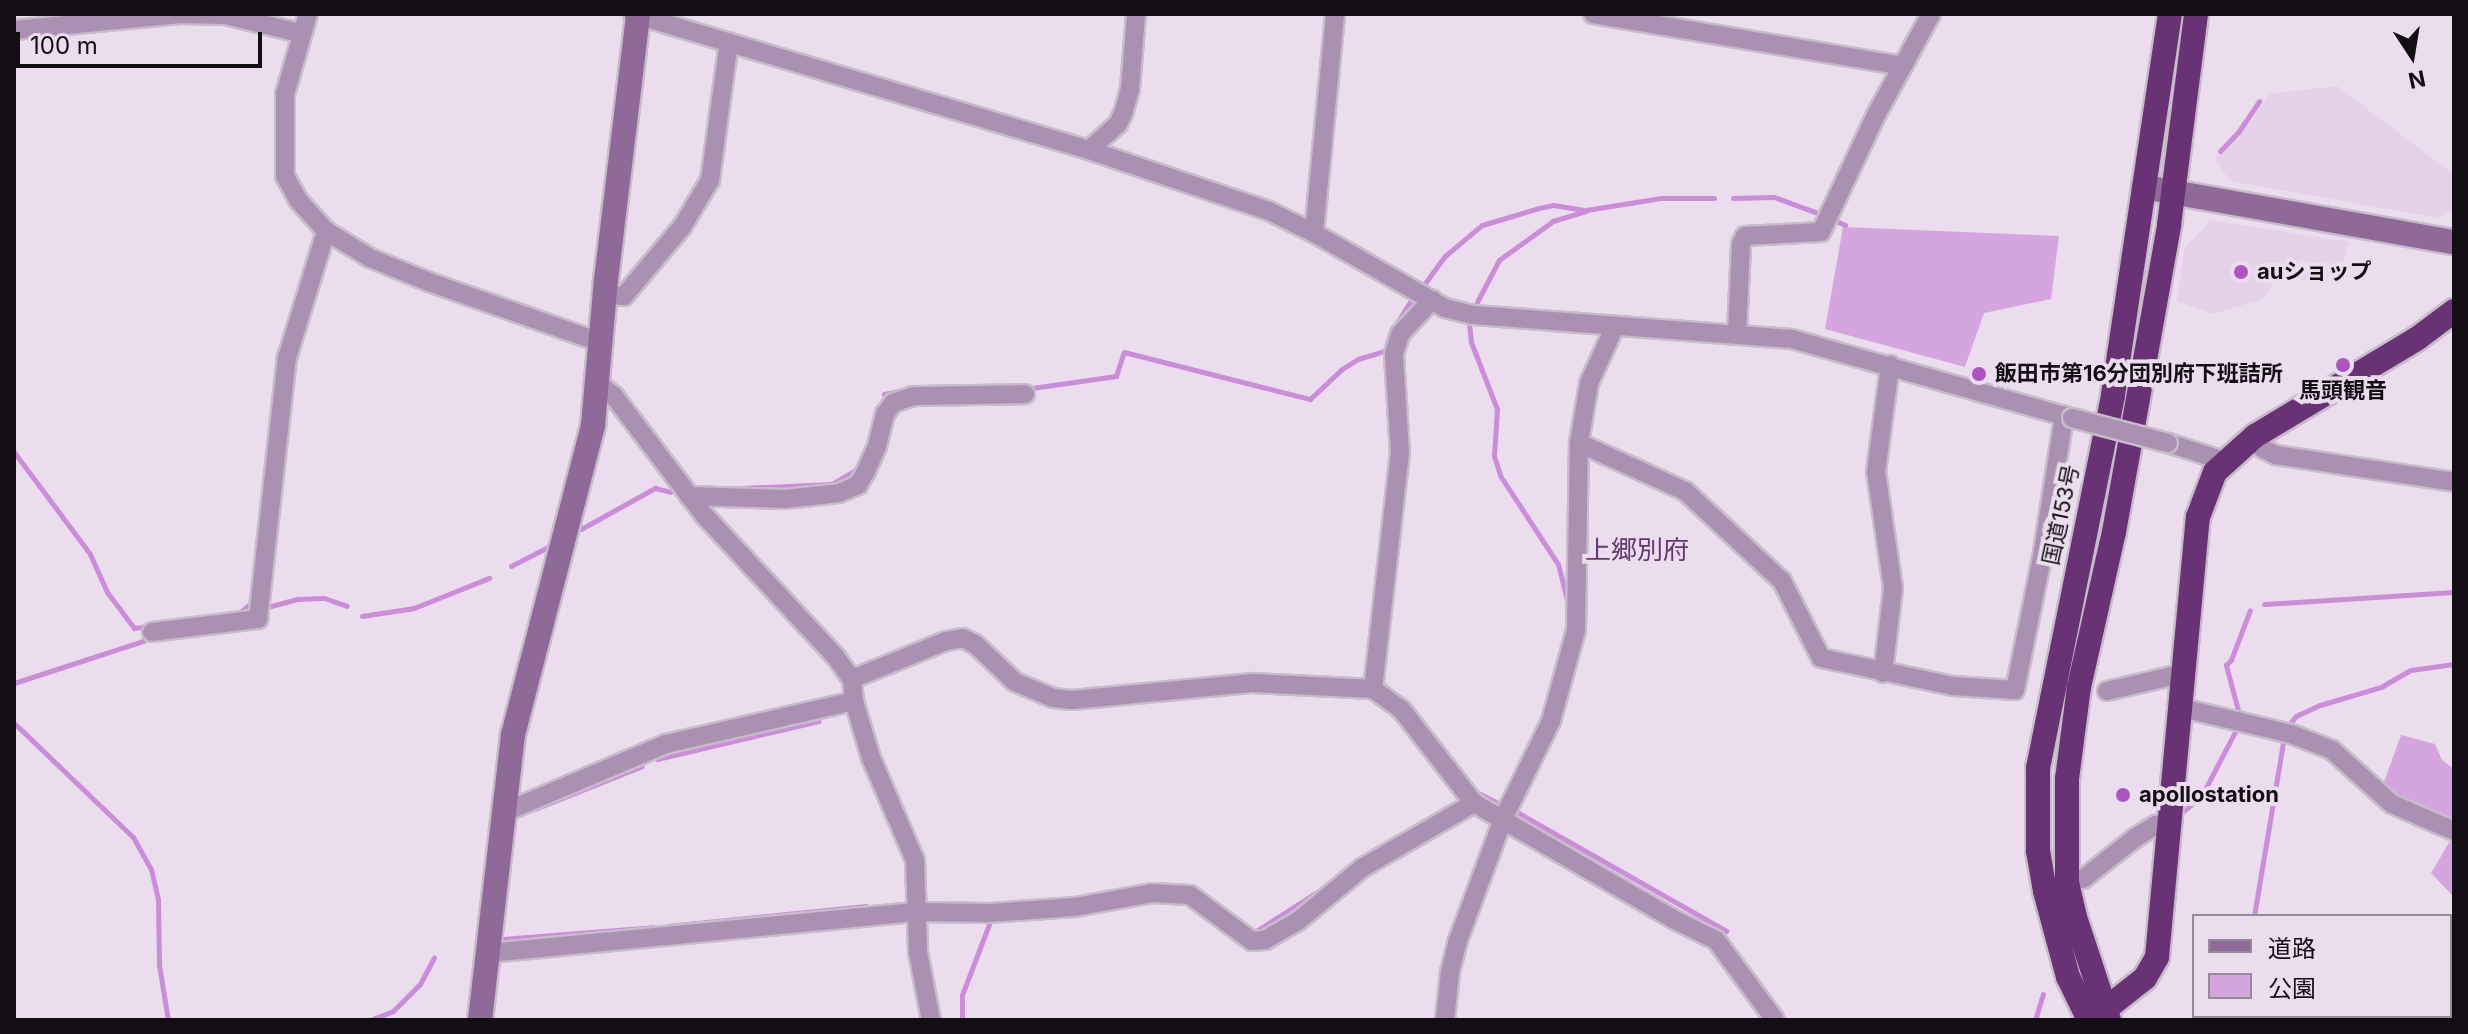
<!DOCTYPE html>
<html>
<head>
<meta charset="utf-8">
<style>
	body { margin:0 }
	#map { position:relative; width:2468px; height:1034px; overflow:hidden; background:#ebdcee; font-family:Inter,"Noto Sans JP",sans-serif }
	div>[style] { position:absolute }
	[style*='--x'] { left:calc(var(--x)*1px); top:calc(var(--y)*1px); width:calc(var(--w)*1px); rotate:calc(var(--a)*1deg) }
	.built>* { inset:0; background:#e5d1ea }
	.green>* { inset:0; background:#d4a5de }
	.stream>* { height:5px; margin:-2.5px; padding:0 2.5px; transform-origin:2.5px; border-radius:2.5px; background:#ca8ed8 }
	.roads { filter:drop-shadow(2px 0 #c8bbcb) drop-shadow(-2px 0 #c8bbcb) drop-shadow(0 2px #c8bbcb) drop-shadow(0 -2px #c8bbcb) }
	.street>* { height:18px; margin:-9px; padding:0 9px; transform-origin:9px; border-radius:9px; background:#ab91b1 }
	.secondary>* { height:24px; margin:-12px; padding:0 12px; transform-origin:12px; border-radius:12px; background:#8f6998 }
	.highway>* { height:24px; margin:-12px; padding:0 12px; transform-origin:12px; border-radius:12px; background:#693275 }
	.bridges { filter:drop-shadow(2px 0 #c8bbcb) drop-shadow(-2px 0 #c8bbcb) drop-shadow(0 2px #c8bbcb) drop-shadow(0 -2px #c8bbcb) }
	.street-bridge>* { height:18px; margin:-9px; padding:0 9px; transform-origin:9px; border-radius:9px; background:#ab91b1 }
	.dots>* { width:22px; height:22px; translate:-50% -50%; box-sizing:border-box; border:4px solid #ebdcee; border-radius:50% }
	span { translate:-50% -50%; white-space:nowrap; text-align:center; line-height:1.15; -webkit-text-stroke:8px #ebdcee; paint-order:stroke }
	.poi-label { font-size:22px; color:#130e14; font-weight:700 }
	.left { translate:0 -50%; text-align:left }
	.street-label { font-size:22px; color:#130e14 }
	.quarter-label { font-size:26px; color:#64386e }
	.frame { position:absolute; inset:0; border:16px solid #130e14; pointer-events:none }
	.legend { position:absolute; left:2192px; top:914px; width:260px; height:104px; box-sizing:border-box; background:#ebdcee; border:2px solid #958a97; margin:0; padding:10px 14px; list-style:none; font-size:24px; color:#130e14 }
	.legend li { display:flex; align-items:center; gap:16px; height:40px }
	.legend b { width:40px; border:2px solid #958a97 }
	.north { position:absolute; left:2372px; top:16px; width:80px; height:80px; -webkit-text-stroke:6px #ebdcee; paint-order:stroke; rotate:168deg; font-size:22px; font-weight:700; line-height:32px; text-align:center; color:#130e14 }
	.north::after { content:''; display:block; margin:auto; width:28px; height:36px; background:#130e14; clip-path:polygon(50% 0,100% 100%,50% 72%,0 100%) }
	.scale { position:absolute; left:16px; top:32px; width:246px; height:36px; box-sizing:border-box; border:4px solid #130e14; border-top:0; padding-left:10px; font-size:24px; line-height:28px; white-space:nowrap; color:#130e14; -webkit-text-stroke:6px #ebdcee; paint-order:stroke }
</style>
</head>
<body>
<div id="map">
	<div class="built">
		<div style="clip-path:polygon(2337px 86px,2454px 175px,2454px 209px,2439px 218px,2230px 181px,2215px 159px,2242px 133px,2270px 94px)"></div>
		<div style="clip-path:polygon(2211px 220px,2349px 242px,2337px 280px,2325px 274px,2316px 285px,2280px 272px,2263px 299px,2213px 314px,2177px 301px,2185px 247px)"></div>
	</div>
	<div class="green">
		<div style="clip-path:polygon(1843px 227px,2059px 236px,2051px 299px,1984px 313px,1965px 367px,1825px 329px)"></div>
		<div style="clip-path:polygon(2401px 735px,2435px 744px,2442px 760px,2454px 769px,2454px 821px,2400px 798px,2384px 782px)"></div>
		<div style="clip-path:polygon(2450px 841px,2454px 842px,2454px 897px,2431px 873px)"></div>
	</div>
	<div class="stream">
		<div style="--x:2220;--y:151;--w:28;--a:-46"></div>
		<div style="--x:2239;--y:131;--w:36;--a:-56"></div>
		<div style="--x:1733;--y:198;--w:41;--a:-1.4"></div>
		<div style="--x:1774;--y:197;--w:52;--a:20.2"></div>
		<div style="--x:1836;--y:221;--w:10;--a:24"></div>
		<div style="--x:1423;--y:286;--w:37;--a:-54"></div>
		<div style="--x:1445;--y:256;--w:48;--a:-40"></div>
		<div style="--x:1482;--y:225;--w:59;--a:-16.6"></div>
		<div style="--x:1539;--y:208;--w:14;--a:-12"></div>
		<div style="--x:1553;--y:205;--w:33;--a:9"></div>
		<div style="--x:1586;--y:210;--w:76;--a:-9.1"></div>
		<div style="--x:1661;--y:198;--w:53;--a:0"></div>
		<div style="--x:1477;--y:302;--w:47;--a:-62.4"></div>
		<div style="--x:1499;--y:260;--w:67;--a:-35.8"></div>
		<div style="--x:1553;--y:221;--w:34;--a:-17"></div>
		<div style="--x:1469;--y:323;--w:19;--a:84"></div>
		<div style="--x:1471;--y:342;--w:72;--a:68.8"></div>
		<div style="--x:1497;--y:409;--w:47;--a:93.7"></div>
		<div style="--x:1494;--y:456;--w:22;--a:72"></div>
		<div style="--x:1501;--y:477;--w:104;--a:56.8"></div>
		<div style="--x:1558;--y:564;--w:49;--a:76"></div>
		<div style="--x:1032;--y:388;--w:85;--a:-8.1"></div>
		<div style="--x:1116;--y:376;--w:25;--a:-72"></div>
		<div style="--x:1124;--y:352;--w:192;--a:14.2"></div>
		<div style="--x:1310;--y:399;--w:44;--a:-43.2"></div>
		<div style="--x:1342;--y:369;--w:19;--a:-32"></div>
		<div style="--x:1358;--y:359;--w:28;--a:-17"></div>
		<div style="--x:1385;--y:351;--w:18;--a:-74"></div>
		<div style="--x:1390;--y:334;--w:40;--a:-58"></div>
		<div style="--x:884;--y:394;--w:20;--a:-11"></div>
		<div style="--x:14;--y:452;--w:127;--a:53.3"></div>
		<div style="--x:90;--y:554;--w:42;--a:65.9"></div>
		<div style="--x:107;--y:592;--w:45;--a:53.1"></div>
		<div style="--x:134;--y:628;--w:15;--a:-8"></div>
		<div style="--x:722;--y:489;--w:110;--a:-2.6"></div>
		<div style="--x:832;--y:484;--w:31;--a:-31"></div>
		<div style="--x:581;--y:529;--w:85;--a:-29"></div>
		<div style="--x:655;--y:488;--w:16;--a:14"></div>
		<div style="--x:511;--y:566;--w:42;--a:-27.2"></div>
		<div style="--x:2264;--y:604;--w:190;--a:-3.6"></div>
		<div style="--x:271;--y:606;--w:28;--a:-15"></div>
		<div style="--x:298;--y:599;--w:26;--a:-2"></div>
		<div style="--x:324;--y:598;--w:24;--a:19"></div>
		<div style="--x:230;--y:614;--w:10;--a:-11"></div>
		<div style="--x:240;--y:612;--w:13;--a:-39"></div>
		<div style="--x:362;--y:616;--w:53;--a:-8.7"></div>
		<div style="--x:414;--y:608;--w:81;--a:-21.8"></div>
		<div style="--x:1286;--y:676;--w:15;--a:0"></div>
		<div style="--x:14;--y:683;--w:136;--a:-18"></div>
		<div style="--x:2239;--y:714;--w:51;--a:-104.9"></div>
		<div style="--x:2226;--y:665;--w:7;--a:-45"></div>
		<div style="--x:2231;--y:660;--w:53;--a:-69.2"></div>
		<div style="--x:14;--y:723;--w:165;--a:43.8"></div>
		<div style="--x:133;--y:837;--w:37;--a:61"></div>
		<div style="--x:151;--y:869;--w:31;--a:77"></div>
		<div style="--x:158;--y:899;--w:66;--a:89.1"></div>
		<div style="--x:159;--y:965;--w:56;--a:80.7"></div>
		<div style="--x:2287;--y:727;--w:14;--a:-51"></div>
		<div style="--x:2296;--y:716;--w:26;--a:-25"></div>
		<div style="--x:2320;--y:705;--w:64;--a:-16.4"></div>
		<div style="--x:2381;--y:687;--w:34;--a:-30"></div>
		<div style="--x:2411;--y:670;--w:43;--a:-7.9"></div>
		<div style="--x:657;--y:759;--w:166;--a:-13.2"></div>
		<div style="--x:1480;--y:794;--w:22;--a:27"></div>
		<div style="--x:535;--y:809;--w:115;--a:-21.9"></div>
		<div style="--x:1515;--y:811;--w:243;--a:29.6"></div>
		<div style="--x:2184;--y:811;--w:24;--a:-42"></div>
		<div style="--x:2202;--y:795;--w:76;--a:-62.4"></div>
		<div style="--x:2254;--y:916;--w:181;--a:-80.5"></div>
		<div style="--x:668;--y:926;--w:199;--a:-5.8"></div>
		<div style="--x:1253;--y:933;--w:85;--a:-32.6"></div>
		<div style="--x:502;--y:939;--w:151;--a:-4.5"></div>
		<div style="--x:370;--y:1020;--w:25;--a:-21"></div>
		<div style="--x:393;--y:1011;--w:38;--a:-45"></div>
		<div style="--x:420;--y:984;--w:30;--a:-62"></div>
		<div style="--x:962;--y:1020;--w:25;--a:-90"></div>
		<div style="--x:962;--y:995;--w:81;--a:-69.1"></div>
		<div style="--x:2035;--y:1020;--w:27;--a:-73"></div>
		<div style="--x:2255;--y:1020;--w:5;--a:-53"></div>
	</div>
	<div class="roads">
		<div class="street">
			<div style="--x:308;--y:14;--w:83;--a:106"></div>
			<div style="--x:285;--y:94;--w:82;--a:90"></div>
			<div style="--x:285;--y:176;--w:29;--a:61"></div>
			<div style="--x:299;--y:201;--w:40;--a:48"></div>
			<div style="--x:326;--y:231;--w:52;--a:31.5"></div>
			<div style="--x:370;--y:258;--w:64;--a:22.1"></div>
			<div style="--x:429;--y:282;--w:183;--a:19.4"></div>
			<div style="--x:633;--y:14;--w:476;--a:16.6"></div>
			<div style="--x:1089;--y:150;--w:190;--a:18.7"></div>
			<div style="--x:1269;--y:211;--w:50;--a:26.1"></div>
			<div style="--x:1314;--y:233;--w:151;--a:29.8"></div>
			<div style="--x:1445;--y:308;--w:29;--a:14"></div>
			<div style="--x:1473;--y:315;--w:320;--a:4.3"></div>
			<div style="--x:1792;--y:339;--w:291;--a:15.8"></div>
			<div style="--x:1593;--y:14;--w:314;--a:9.5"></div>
			<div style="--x:14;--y:30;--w:167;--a:-5.5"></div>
			<div style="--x:180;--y:14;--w:45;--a:1.3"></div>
			<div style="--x:225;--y:15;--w:77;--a:13.5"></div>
			<div style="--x:1089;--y:150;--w:39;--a:-42"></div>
			<div style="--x:1118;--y:124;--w:14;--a:-65"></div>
			<div style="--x:1124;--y:111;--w:23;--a:-75"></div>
			<div style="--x:1130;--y:89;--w:75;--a:-85.4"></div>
			<div style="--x:1314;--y:233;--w:220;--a:-84.5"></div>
			<div style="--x:605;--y:295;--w:19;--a:3"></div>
			<div style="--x:624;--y:296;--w:90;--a:-50"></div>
			<div style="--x:682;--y:227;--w:55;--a:-59.2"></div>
			<div style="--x:710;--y:180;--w:139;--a:-82.2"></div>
			<div style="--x:1737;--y:333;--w:89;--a:-87.4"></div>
			<div style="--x:1741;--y:244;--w:9;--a:-63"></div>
			<div style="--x:1745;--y:236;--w:76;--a:-3"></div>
			<div style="--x:1821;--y:232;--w:129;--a:-64.8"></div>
			<div style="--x:1876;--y:115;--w:115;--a:-61.4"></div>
			<div style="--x:598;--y:383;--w:21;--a:39"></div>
			<div style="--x:614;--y:396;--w:149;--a:52.9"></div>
			<div style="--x:704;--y:515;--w:192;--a:47.1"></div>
			<div style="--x:835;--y:656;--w:29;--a:54"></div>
			<div style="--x:852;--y:679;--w:22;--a:85"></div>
			<div style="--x:854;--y:701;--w:59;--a:73.4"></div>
			<div style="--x:871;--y:758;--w:111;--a:66.7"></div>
			<div style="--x:915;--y:860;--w:92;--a:88.1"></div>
			<div style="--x:918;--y:952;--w:69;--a:79.2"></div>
			<div style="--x:2255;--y:436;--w:14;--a:60"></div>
			<div style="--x:2262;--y:448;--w:16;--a:27"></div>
			<div style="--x:2276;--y:455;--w:180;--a:8.6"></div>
			<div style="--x:1579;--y:443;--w:116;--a:24.4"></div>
			<div style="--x:1685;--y:491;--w:132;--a:42.9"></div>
			<div style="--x:1782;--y:581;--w:86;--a:63.1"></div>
			<div style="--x:1821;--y:658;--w:135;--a:12"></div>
			<div style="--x:1953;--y:686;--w:62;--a:3.7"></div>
			<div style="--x:2015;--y:690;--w:141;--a:-78.5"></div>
			<div style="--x:2043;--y:552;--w:138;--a:-81.2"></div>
			<div style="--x:2168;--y:443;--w:59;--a:17.8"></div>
			<div style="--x:689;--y:496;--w:96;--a:1.8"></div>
			<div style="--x:785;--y:499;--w:54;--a:-6.3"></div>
			<div style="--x:839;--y:493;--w:21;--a:-23"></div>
			<div style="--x:858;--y:485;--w:16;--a:-60"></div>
			<div style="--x:866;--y:471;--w:27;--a:-66"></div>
			<div style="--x:877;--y:446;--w:33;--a:-76"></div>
			<div style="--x:885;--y:414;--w:14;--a:-54"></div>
			<div style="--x:893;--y:403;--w:21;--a:-19"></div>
			<div style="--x:913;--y:396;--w:112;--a:-1"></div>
			<div style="--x:152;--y:632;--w:107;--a:-7"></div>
			<div style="--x:258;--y:619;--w:263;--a:-83.7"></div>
			<div style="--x:287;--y:358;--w:133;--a:-72.9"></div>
			<div style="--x:1883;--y:673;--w:86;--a:-83.3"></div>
			<div style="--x:1893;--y:588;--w:117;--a:-98.3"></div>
			<div style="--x:1876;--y:472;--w:108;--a:-82.5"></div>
			<div style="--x:852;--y:679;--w:101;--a:-22"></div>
			<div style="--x:946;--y:641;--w:17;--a:-10"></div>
			<div style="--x:963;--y:638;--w:13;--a:27"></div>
			<div style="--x:975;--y:644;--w:55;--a:43.5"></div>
			<div style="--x:1015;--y:682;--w:41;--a:22.8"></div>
			<div style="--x:1053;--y:698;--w:19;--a:6"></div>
			<div style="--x:1072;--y:700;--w:182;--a:-5.4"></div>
			<div style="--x:1253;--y:683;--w:120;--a:2.9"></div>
			<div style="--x:1373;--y:689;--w:34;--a:36"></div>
			<div style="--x:1401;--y:709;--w:119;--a:52.2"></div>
			<div style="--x:1474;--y:803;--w:230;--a:30.2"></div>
			<div style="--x:1673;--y:919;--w:48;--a:26"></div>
			<div style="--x:1716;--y:940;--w:99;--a:53.6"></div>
			<div style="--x:1373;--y:689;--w:238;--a:-83.5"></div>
			<div style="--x:1400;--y:453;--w:99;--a:-93.5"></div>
			<div style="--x:1394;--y:354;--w:21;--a:-73"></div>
			<div style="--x:1400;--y:334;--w:47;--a:-46.7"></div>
			<div style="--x:2107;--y:691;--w:80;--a:-13"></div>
			<div style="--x:2182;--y:708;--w:112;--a:13.4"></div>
			<div style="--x:2291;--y:734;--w:44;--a:21.3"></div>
			<div style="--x:2332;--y:750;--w:81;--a:42"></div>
			<div style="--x:2392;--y:804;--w:68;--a:23.5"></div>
			<div style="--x:505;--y:812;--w:175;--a:-22.9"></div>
			<div style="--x:666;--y:744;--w:193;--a:-12.9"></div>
			<div style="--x:2083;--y:879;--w:66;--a:-38.3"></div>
			<div style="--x:2135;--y:838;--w:25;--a:-32"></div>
			<div style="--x:2156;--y:825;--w:15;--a:-8"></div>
			<div style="--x:489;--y:953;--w:430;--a:-5.5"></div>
			<div style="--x:917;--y:912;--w:72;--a:0.8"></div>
			<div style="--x:989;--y:913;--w:86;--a:-4"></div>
			<div style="--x:1075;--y:907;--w:78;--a:-10.3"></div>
			<div style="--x:1152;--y:893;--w:38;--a:3"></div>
			<div style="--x:1190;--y:895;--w:77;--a:36.6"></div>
			<div style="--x:1252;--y:941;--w:13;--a:-4"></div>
			<div style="--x:1265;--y:940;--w:38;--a:-30"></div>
			<div style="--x:1298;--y:921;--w:83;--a:-39.6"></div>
			<div style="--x:1362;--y:868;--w:129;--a:-30.1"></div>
			<div style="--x:1445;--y:1020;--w:48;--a:-84.1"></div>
			<div style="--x:1450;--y:972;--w:30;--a:-76"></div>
			<div style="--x:1457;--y:943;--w:132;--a:-69.6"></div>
			<div style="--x:1503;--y:819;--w:109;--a:-63.9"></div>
			<div style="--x:1551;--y:721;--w:94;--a:-74.6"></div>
			<div style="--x:1576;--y:630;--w:187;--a:-89.1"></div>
			<div style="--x:1579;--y:443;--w:61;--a:-80.5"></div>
			<div style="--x:1589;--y:383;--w:63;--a:-65.5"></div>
		</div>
		<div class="secondary">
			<div style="--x:2144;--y:187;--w:315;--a:10.1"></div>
			<div style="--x:480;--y:1020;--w:287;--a:-83.4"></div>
			<div style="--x:513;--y:735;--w:320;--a:-75.5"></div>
			<div style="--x:593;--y:425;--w:146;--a:-84.9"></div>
			<div style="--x:606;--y:280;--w:268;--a:-83.1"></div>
		</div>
		<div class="highway">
			<div style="--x:2093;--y:1019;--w:66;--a:-38.3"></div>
			<div style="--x:2145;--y:978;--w:24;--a:-60"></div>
			<div style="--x:2157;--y:957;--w:442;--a:-84.7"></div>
			<div style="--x:2198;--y:517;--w:48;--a:-69.3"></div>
			<div style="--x:2215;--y:472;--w:54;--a:-42"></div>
			<div style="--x:2255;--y:436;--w:190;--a:-31"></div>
			<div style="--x:2418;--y:338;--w:45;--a:-36.9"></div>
			<div style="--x:2089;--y:1020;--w:48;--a:-116"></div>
			<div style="--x:2068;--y:977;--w:89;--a:-105"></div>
			<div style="--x:2045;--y:891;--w:41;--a:-99.9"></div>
			<div style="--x:2038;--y:851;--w:83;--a:-90"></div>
			<div style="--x:2038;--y:768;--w:380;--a:-78.6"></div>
			<div style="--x:2113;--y:395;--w:385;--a:-81.5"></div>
			<div style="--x:2109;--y:1020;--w:108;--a:-108.3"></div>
			<div style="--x:2075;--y:917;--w:37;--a:-103"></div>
			<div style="--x:2067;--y:881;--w:102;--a:-90"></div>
			<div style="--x:2067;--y:779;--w:93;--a:-82.6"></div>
			<div style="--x:2079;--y:687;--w:159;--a:-77.3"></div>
			<div style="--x:2114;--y:532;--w:312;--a:-79.8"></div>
			<div style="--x:2169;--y:225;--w:213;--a:-82.7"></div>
		</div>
	</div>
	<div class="bridges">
		<div class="street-bridge">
			<div style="--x:2072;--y:418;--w:99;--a:14.6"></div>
		</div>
	</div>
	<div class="dots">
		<div style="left:2241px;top:272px;background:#ad54c1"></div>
		<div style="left:2343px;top:365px;background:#ad54c1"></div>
		<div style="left:1979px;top:374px;background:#ad54c1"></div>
		<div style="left:2123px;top:795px;background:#ad54c1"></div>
	</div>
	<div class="poi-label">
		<span class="left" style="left:2257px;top:272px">auショップ</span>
		<span class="left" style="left:1995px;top:374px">飯田市第16分団別府下班詰所</span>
		<span style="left:2343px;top:391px">馬頭観音</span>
		<span class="left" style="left:2139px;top:795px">apollostation</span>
	</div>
	<div class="street-label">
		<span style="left:2061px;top:515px;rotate:-78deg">国道153号</span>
	</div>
	<div class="quarter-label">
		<span style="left:1637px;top:550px">上郷別府</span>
	</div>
	<div class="frame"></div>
	<ul class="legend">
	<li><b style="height:10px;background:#8f6998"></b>道路</li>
	<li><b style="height:22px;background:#d4a5de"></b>公園</li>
	</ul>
	<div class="north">N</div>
	<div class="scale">100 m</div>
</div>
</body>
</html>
